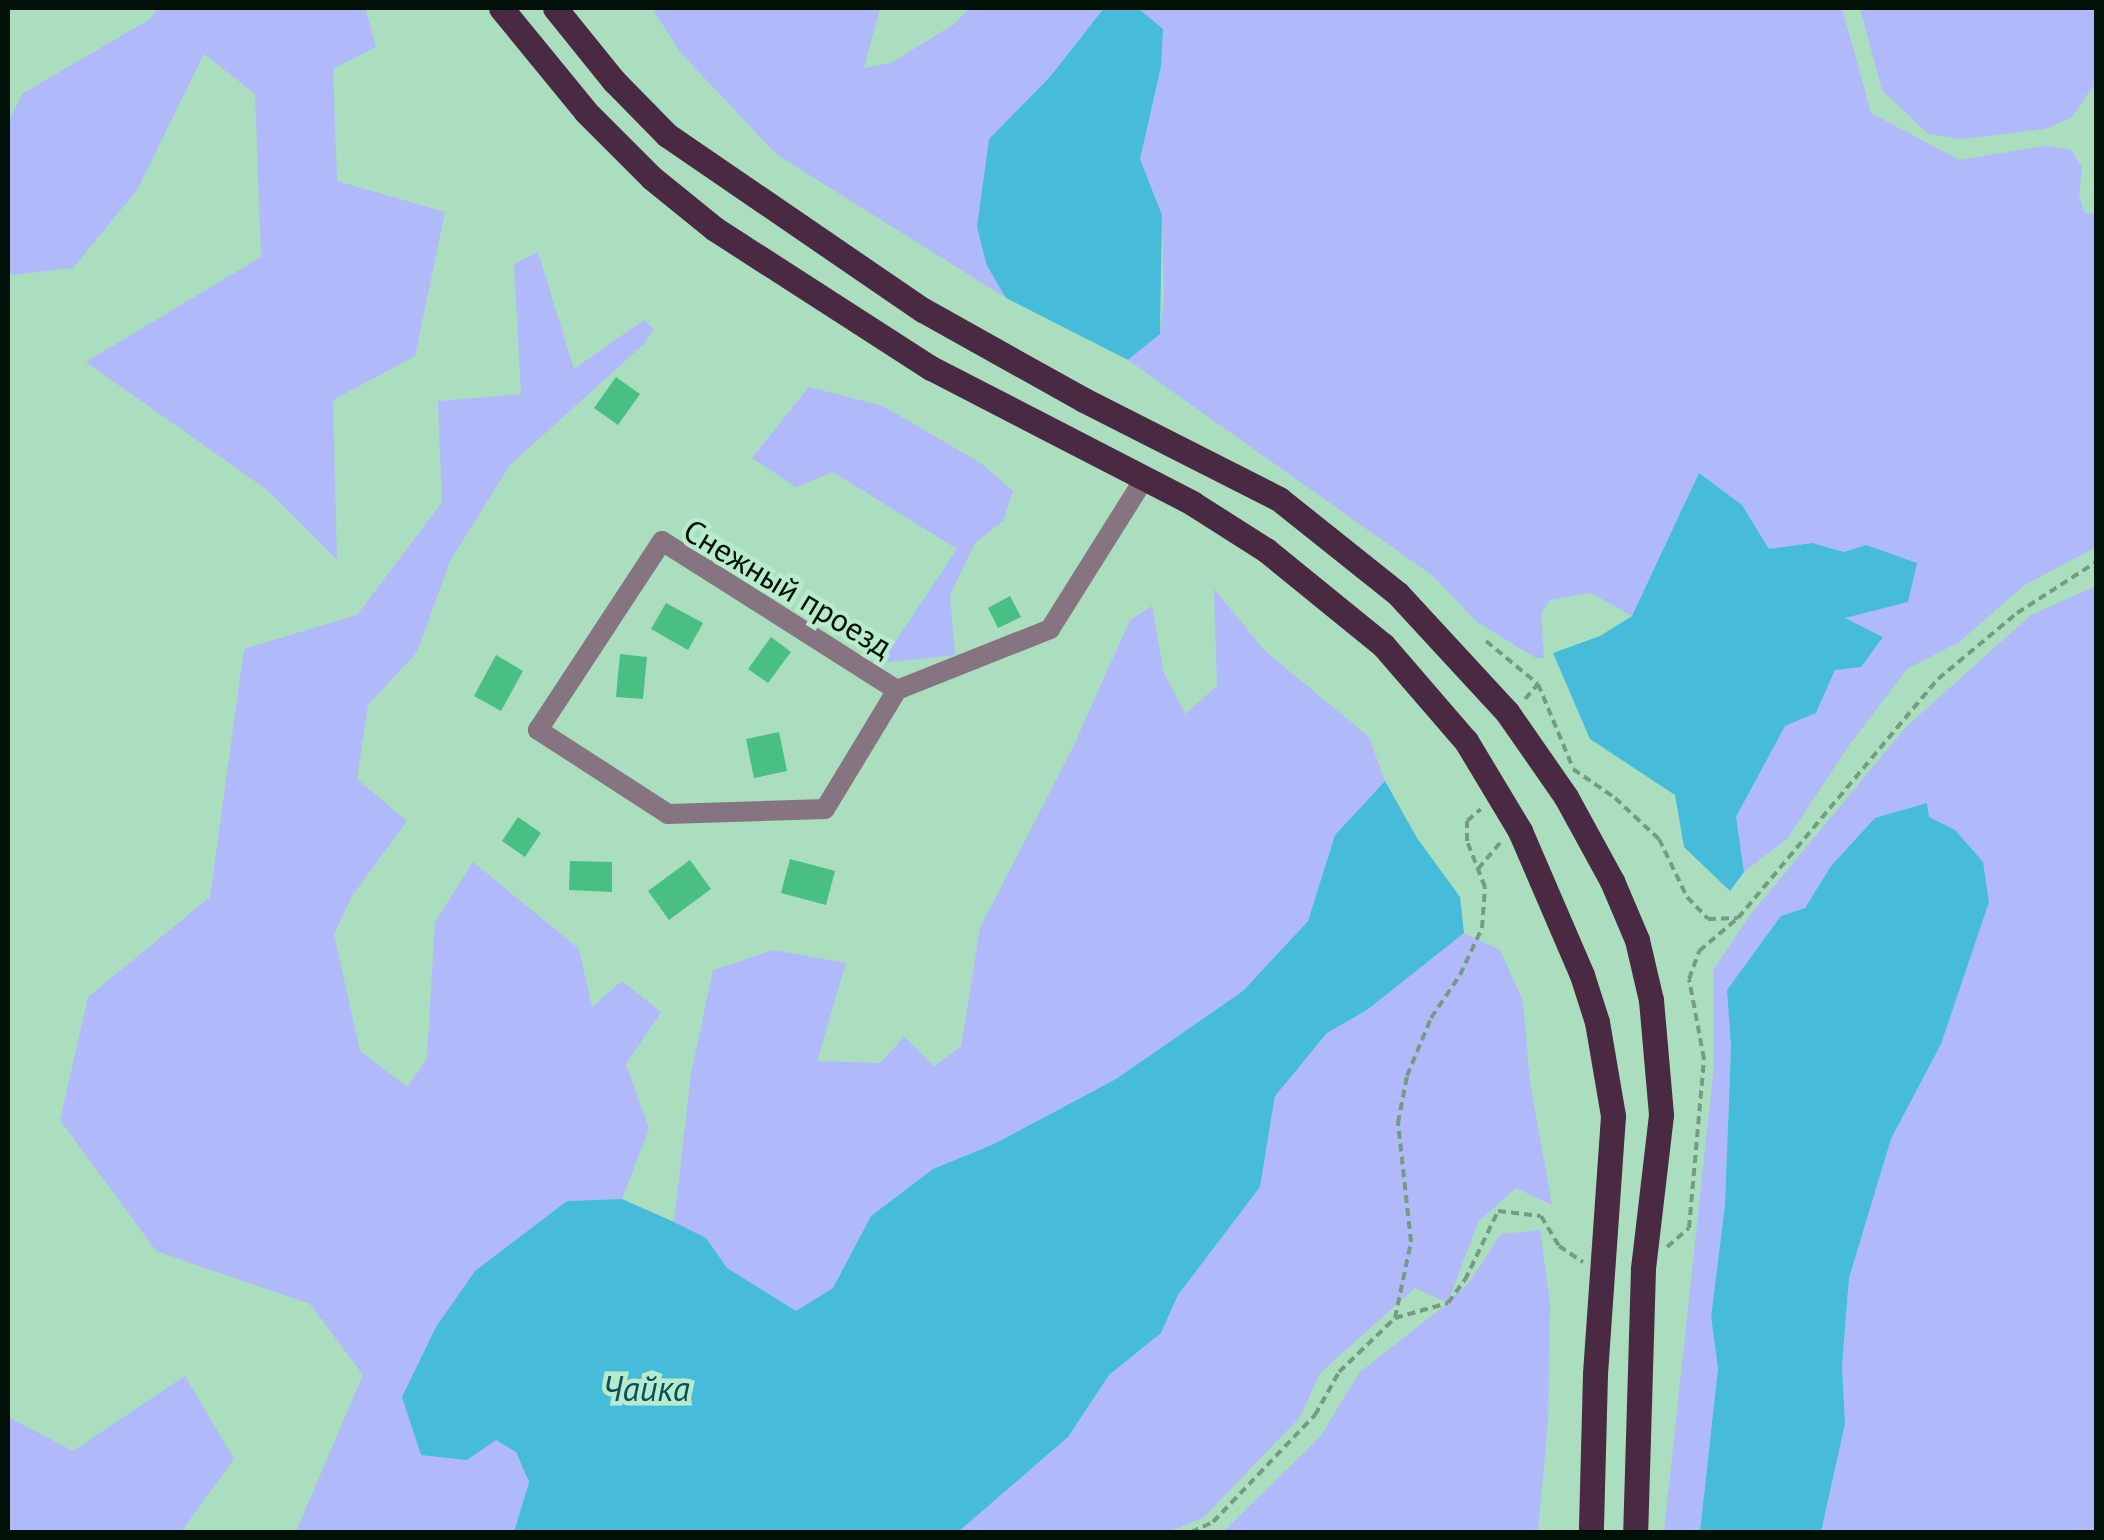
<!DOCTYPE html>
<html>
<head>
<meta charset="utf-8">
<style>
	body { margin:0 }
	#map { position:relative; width:2104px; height:1540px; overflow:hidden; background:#aadebe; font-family:"PT Sans",sans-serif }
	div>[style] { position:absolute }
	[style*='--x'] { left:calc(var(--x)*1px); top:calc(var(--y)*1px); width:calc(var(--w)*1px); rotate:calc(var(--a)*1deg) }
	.green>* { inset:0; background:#b0b9fa }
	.water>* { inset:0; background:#47bcda }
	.building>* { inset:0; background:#49bf83 }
	.path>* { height:4px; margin-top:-2px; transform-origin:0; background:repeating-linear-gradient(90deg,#749c83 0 8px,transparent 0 13px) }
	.street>* { height:20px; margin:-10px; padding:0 10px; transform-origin:10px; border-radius:10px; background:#877481 }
	.primary>* { height:25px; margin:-12.5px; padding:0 12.5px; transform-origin:12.5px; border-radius:12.5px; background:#4a2a42 }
	.primary-bridge>* { height:25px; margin:-12.5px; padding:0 12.5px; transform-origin:12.5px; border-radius:12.5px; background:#4a2a42 }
	span { translate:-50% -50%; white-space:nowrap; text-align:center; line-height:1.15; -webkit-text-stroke:9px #b7ebcb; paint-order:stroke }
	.street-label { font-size:32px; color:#011107 }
	.water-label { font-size:35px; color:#0a4f5f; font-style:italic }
	.frame { position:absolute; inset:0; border:10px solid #011107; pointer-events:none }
</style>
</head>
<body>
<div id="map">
	<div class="green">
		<div style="clip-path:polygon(158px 8px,365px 8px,376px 47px,333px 69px,337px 181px,445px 212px,415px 356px,333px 400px,337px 560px,266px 489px,86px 362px,261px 257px,255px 94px,204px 54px,137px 190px,73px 268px,13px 275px,8px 271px,8px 123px,22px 94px,150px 19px)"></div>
		<div style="clip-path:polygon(652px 8px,880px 8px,864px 68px,891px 63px,954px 24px,970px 8px,1104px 8px,1049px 78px,989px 140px,987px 266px,1006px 298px,776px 154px,680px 52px)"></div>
		<div style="clip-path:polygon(1138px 8px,1842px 8px,1871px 113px,1959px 160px,2045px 146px,2071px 150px,2082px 167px,2079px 194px,2084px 212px,2096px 214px,2096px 547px,2025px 585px,1959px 642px,1907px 669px,1850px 744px,1787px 839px,1744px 872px,1736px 817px,1785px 726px,1816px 713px,1835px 670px,1882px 636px,1843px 618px,1866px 545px,1844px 552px,1812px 543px,1769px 550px,1742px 505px,1699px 473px,1632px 616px,1591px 593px,1550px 600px,1541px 613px,1544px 658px,1536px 658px,1477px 622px,1433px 576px,1128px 360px,1160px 334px,1164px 295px,1162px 215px,1140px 159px,1161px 67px,1163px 29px)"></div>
		<div style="clip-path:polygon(1860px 8px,2096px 8px,2096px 82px,2072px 117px,2045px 129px,1961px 139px,1928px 134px,1882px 90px)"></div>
		<div style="clip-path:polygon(538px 252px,574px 369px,644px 320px,654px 329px,645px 343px,510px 465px,450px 561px,417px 652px,368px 705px,357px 779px,407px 821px,352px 896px,334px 934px,360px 1051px,407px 1087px,427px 1059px,435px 922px,473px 862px,579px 949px,592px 1007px,622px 981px,661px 1012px,626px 1064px,649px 1129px,622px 1199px,567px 1201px,496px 1440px,516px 1452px,529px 1482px,514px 1532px,296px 1532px,363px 1375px,310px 1304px,156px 1251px,60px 1120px,88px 997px,210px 897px,244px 649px,357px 615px,442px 502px,438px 401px,521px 394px,514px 264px)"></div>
		<div style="clip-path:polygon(809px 387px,883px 406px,982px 464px,1013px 491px,1003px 521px,975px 543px,950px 595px,955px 655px,881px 663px,957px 549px,833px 472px,796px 487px,752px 458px)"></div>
		<div style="clip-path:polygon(2096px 586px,2096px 1532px,1821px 1532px,1845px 1424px,1842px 1366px,1849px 1278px,1891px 1139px,1941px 1044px,1955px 830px,1928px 817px,1927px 804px,1831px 866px,1805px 909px,1781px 916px,1727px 990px,1731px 1046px,1725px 1205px,1711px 1317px,1718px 1368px,1700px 1532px,1664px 1532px,1714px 1065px,1714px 969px,1750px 915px,1906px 727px,2031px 615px)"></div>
		<div style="clip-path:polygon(1214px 589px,1264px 650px,1369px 737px,1385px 781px,1335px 835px,1308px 921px,1243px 991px,1116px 1079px,994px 1144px,933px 1169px,871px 1216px,833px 1288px,796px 1311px,727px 1268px,706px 1238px,674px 1222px,691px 1074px,713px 970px,773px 950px,846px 963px,817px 1061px,880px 1063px,904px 1037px,934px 1066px,961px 1047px,980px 928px,1074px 745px,1130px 620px,1152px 606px,1164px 673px,1185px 714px,1217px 686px)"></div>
		<div style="clip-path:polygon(1464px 933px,1500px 950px,1523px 1001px,1530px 1082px,1552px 1205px,1516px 1188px,1478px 1222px,1449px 1300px,1468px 1284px,1501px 1234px,1540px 1230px,1550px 1303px,1548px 1421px,1538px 1532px,1223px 1532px,1320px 1437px,1360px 1372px,1448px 1303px,1415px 1288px,1320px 1373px,1300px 1417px,1204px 1517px,1169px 1532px,958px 1532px,1068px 1437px,1109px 1375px,1161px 1333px,1178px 1295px,1260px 1187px,1275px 1096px,1327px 1033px,1367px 1010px)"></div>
		<div style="clip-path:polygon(185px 1376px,234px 1459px,181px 1532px,8px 1532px,8px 1417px,73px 1451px)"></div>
	</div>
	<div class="water">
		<div style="clip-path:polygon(1104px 8px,1138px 8px,1163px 29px,1161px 67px,1140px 159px,1162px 215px,1160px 334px,1128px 360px,1006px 298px,987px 266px,977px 227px,989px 139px,1049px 78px)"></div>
		<div style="clip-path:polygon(1699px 473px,1742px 505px,1769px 549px,1812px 543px,1844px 552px,1866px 545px,1917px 563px,1908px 602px,1845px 618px,1883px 637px,1861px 667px,1835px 670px,1816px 713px,1785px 726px,1736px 817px,1744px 872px,1730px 891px,1684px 847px,1675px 795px,1590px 739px,1553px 653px,1600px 636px,1632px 616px)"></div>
		<div style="clip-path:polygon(1385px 781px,1417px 838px,1460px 897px,1464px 933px,1367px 1010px,1327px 1033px,1275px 1096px,1260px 1187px,1178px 1295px,1161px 1333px,1109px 1375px,1068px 1437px,958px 1532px,514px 1532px,529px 1482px,516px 1452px,496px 1440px,467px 1460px,421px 1455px,402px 1397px,436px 1327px,475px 1271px,567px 1201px,622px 1199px,674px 1222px,706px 1238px,727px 1268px,796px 1311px,833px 1288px,871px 1216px,933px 1169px,994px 1144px,1116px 1079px,1243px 991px,1308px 921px,1335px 835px)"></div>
		<div style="clip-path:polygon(1927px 803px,1929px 817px,1955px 830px,1983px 862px,1989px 902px,1941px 1044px,1891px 1139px,1849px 1278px,1842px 1366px,1845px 1424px,1821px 1532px,1700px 1532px,1718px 1368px,1711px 1317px,1725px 1205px,1731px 1046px,1727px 990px,1781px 916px,1805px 908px,1831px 866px,1875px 818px)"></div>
	</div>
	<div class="building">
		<div style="clip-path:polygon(616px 377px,640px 394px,618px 425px,594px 408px)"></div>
		<div style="clip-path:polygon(1010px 596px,1021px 617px,998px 628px,988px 608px)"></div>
		<div style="clip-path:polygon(666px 603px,703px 623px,688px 650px,651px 629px)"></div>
		<div style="clip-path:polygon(771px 637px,791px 652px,768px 683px,748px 669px)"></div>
		<div style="clip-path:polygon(620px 654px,647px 657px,643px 699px,616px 697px)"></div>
		<div style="clip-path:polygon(496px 655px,523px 671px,501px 711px,474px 696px)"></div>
		<div style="clip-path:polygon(779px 732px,787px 771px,754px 778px,746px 739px)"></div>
		<div style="clip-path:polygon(518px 817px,541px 833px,525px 857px,502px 841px)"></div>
		<div style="clip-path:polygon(790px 859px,835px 871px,826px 905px,781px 893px)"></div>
		<div style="clip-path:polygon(690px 860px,711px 889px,669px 920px,648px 891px)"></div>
		<div style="clip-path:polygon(570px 861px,612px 862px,612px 892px,569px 890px)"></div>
	</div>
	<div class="path">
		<div style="--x:1486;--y:641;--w:67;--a:39.6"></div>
		<div style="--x:1538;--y:684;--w:91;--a:67.4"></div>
		<div style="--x:1525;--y:699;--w:20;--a:-49"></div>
		<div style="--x:1573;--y:769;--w:51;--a:34.6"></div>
		<div style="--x:1615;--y:798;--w:60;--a:43"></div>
		<div style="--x:1659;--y:839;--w:64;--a:64.2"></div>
		<div style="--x:1687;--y:897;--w:30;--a:46"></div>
		<div style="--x:1708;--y:919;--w:30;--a:-2"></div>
		<div style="--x:1478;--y:869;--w:35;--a:-50"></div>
		<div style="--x:1667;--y:1247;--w:29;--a:-41"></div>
		<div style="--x:1689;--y:1228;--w:170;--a:-84.9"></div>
		<div style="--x:1704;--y:1059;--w:81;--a:-100.6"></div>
		<div style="--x:1689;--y:979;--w:30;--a:-70"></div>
		<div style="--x:1699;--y:951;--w:51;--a:-40.2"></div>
		<div style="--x:1738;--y:918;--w:312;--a:-50.1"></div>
		<div style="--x:1938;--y:679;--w:103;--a:-39.9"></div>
		<div style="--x:2017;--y:613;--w:94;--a:-32.8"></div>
		<div style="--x:1395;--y:1318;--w:78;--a:-78.1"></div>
		<div style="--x:1411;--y:1242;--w:120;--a:-96.2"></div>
		<div style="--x:1398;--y:1123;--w:48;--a:-79.2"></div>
		<div style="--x:1407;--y:1076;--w:63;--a:-67.5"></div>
		<div style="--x:1431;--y:1018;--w:52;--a:-56"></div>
		<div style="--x:1460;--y:975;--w:52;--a:-64.9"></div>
		<div style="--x:1482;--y:928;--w:41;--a:-85.8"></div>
		<div style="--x:1485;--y:887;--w:49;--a:-111.4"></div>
		<div style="--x:1467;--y:841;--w:20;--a:-90"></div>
		<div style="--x:1467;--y:821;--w:18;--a:-41"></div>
		<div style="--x:1191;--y:1532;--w:24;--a:-24"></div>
		<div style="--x:1213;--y:1522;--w:148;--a:-46.4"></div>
		<div style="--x:1315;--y:1415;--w:49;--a:-60.8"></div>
		<div style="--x:1339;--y:1372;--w:78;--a:-44"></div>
		<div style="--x:1395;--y:1318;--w:55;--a:-15.8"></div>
		<div style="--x:1448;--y:1303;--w:29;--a:-54"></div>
		<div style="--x:1465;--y:1280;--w:76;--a:-64.4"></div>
		<div style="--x:1498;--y:1211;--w:43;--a:6.6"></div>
		<div style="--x:1541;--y:1216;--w:35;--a:59"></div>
		<div style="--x:1559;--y:1246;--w:29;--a:34"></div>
	</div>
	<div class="street">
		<div style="--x:662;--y:541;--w:278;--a:32.4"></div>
		<div style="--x:897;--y:690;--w:139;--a:121.2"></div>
		<div style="--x:825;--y:809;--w:157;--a:178.2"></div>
		<div style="--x:668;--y:814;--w:155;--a:-147.1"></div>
		<div style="--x:538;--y:730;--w:226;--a:-56.7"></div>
		<div style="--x:897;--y:690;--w:165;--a:-21.7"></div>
		<div style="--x:1050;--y:629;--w:175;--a:-57.9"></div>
	</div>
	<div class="primary">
		<div style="--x:501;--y:8;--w:134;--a:50.7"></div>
		<div style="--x:586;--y:112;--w:93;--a:45"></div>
		<div style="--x:652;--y:178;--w:81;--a:39"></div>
		<div style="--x:715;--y:229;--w:257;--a:32.8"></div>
		<div style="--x:931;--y:368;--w:294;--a:27.3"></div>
		<div style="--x:1192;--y:503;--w:88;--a:32.4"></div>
		<div style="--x:1266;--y:550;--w:151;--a:39.1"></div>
		<div style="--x:1383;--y:645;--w:127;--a:49.2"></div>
		<div style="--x:555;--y:8;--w:94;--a:51.1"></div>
		<div style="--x:614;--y:81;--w:76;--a:45.5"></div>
		<div style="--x:667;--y:135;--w:310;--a:34.4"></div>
		<div style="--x:923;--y:310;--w:184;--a:29.2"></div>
		<div style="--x:1084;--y:400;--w:219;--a:26.9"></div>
		<div style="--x:1279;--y:499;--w:152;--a:38.6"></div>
		<div style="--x:1398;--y:594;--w:161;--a:47.3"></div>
		<div style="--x:1566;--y:797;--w:96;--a:61.3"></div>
		<div style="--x:1612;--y:881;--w:64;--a:67"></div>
		<div style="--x:1637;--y:940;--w:62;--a:76.9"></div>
		<div style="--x:1651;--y:1000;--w:115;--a:85"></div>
		<div style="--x:1661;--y:1115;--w:155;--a:96.7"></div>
		<div style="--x:1643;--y:1269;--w:263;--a:91.7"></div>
		<div style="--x:1520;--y:831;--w:157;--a:66.7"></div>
		<div style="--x:1582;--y:975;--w:49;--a:72.3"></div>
		<div style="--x:1597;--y:1022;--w:95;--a:80.3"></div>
		<div style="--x:1613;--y:1116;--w:259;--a:94"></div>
		<div style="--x:1595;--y:1374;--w:158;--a:91.5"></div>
	</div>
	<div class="primary-bridge">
		<div style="--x:1507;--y:712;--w:103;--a:55.2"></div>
		<div style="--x:1466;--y:741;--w:105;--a:59"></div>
	</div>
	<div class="street-label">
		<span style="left:788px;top:588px;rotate:31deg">Снежный проезд</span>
	</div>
	<div class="water-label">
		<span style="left:646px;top:1388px">Чайка</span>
	</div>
	<div class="frame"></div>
</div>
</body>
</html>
